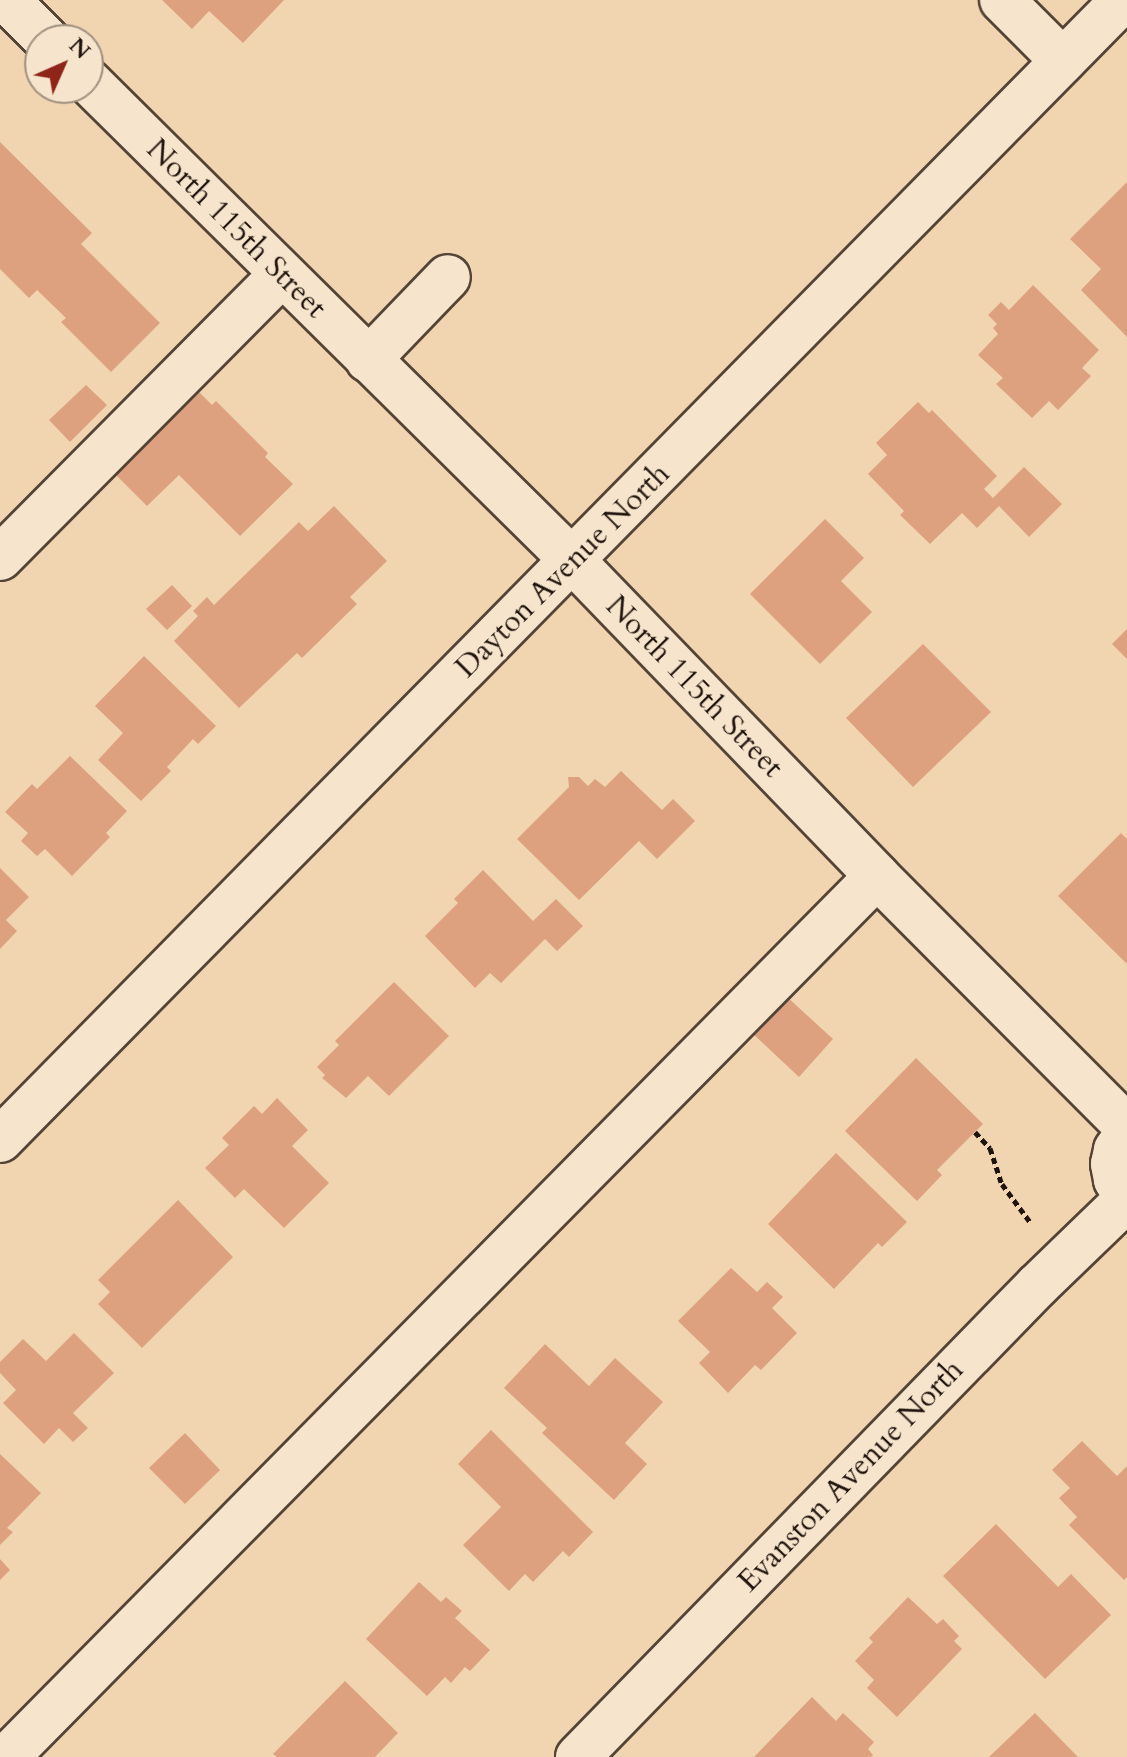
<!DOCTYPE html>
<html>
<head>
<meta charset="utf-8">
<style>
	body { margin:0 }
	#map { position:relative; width:1127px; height:1757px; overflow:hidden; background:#f1d5b1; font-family:Cardo,serif }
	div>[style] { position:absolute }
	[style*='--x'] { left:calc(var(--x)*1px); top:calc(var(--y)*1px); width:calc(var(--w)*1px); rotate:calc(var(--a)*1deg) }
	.building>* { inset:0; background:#dea17f }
	.path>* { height:5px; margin-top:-2.5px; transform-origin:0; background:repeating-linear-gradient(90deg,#1f140d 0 6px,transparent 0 10px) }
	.roads { filter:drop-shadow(2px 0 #544436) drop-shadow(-2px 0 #544436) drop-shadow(0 2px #544436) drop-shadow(0 -2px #544436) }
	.minor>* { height:44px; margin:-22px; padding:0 22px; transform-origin:22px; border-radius:22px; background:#f6e4cc }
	span { translate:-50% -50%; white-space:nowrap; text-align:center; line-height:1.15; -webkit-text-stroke:7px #f6e4cc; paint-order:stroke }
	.street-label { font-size:30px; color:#1f140d }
	.north { position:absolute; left:24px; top:24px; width:80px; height:80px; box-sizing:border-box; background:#f6e4cc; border:2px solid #a09180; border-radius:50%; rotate:45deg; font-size:22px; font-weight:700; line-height:32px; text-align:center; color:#1f140d }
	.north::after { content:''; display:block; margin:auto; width:28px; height:36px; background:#8f2418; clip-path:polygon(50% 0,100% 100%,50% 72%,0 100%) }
</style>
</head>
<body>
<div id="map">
	<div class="building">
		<div style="clip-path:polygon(162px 0,284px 0,243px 43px,209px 11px,192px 29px)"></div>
		<div style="clip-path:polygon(0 142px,92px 233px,81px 244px,160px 323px,111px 372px,61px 322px,66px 318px,37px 290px,29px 298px,0 269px)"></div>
		<div style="clip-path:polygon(1127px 182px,1127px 337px,1081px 290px,1101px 269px,1070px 239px)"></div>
		<div style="clip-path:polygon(1033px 285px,1099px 350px,1082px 368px,1091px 376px,1058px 410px,1049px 401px,1032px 418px,996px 384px,1003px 378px,978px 355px,998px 334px,993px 328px,997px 324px,988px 315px,1001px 302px,1009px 310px)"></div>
		<div style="clip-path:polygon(86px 385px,107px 405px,70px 442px,49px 420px)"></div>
		<div style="clip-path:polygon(194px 387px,212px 405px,216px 401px,268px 453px,265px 457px,293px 484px,240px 536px,179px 475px,147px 506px,111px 470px)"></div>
		<div style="clip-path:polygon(918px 402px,929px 413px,932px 410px,997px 476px,984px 489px,993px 498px,1024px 467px,1062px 504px,1029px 537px,999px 506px,977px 528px,962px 513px,930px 544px,900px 515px,904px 511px,868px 474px,887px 455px,876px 443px)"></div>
		<div style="clip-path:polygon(334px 506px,387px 561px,350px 597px,357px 604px,302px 658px,297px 653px,239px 708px,174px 641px,198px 616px,193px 611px,207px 597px,214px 605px,299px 522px,308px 531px)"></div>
		<div style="clip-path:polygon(825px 519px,864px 558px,841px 581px,872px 612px,820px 664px,750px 594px)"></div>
		<div style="clip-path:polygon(172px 585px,192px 606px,167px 630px,146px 609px)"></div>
		<div style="clip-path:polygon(1127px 629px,1127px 659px,1112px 644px)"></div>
		<div style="clip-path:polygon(923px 644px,991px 712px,913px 787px,846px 718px)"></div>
		<div style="clip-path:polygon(144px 656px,216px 726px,198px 744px,193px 739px,167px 767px,171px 771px,141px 801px,98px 760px,123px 733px,95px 706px)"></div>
		<div style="clip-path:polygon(70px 756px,127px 811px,106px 833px,110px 837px,72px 876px,45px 849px,37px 856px,21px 841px,28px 833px,5px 812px,32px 784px,37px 789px)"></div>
		<div style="clip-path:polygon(621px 771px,662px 810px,673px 799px,695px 821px,657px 859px,639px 841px,579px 900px,517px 839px,569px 787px,568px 777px,579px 777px,588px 786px,595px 779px,605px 787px)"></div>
		<div style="clip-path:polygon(1121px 833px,1127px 839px,1127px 964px,1058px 896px)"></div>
		<div style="clip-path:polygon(0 868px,29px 897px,6px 920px,17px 931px,0 949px)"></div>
		<div style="clip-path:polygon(483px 870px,533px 921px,556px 899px,583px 926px,557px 951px,545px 939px,501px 983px,490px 973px,475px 988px,425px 936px,458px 903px,454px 899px)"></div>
		<div style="clip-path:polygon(394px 982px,449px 1036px,389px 1096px,368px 1076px,346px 1098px,322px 1078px,325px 1075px,317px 1067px,339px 1045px,335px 1041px)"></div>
		<div style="clip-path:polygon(786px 996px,833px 1039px,799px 1077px,752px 1033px)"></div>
		<div style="clip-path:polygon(916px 1058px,983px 1124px,937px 1170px,942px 1175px,917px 1201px,845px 1131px)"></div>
		<div style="clip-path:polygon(277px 1098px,308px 1130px,292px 1146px,329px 1183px,284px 1228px,244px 1189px,235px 1198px,205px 1168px,229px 1145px,222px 1138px,254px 1106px,262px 1114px)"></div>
		<div style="clip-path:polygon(836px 1153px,907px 1222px,882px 1247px,878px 1243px,834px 1289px,768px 1224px)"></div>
		<div style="clip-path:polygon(178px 1200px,233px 1257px,142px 1348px,98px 1304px,110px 1292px,98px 1280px)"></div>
		<div style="clip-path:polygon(731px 1268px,757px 1292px,767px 1282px,783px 1297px,772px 1308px,797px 1333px,761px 1370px,755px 1365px,728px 1393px,699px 1363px,710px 1352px,678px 1321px)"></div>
		<div style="clip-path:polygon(74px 1333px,114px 1373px,73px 1413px,88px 1428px,73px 1442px,59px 1428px,44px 1444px,3px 1403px,16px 1390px,0 1373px,0 1362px,23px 1339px,46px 1361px)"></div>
		<div style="clip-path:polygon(545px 1344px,589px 1386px,615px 1358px,663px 1402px,625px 1443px,647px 1464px,614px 1500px,542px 1433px,547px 1428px,504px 1388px)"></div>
		<div style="clip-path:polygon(491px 1430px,593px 1532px,569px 1557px,563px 1551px,533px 1582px,525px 1574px,509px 1591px,463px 1545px,501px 1507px,458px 1464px)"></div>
		<div style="clip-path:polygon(185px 1433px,220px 1470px,185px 1504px,149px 1468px)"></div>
		<div style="clip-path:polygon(1082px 1441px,1117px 1476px,1127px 1466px,1127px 1577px,1124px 1580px,1069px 1525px,1077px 1517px,1059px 1498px,1070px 1488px,1052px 1470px)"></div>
		<div style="clip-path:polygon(0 1454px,41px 1493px,7px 1528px,13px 1532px,0 1545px)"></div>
		<div style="clip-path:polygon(996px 1524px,1058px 1587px,1071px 1574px,1111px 1615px,1045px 1679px,943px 1576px)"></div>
		<div style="clip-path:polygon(0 1559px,10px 1570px,0 1580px)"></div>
		<div style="clip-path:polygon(419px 1582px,441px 1602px,446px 1597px,462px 1611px,455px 1618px,490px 1650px,470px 1671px,465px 1667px,451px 1683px,445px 1677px,427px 1696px,366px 1639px)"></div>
		<div style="clip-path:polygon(908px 1597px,937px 1624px,943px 1619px,959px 1636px,954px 1641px,962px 1649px,897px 1717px,867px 1688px,874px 1680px,855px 1661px,873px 1642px,869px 1638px)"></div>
		<div style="clip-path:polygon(345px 1681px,398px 1733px,375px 1757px,277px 1757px,273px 1754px)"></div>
		<div style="clip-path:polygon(812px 1697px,836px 1721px,843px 1713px,874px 1742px,868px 1749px,873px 1755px,871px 1757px,754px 1757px)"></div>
		<div style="clip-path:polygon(1035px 1713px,1078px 1757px,989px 1757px)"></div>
	</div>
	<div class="path">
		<div style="--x:975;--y:1132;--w:22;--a:47"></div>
		<div style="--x:990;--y:1148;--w:38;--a:72"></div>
		<div style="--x:1002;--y:1184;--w:47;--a:53.6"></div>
	</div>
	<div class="roads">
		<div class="minor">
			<div style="--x:7;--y:0;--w:57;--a:45"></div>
			<div style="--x:1002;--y:0;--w:86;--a:45"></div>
			<div style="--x:88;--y:81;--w:682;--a:44.7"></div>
			<div style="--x:573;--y:561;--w:438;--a:46"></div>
			<div style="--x:877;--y:876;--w:354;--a:45.1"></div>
			<div style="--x:368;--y:360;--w:115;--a:-46.1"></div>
			<div style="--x:0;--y:558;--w:400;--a:-45.2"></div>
			<div style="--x:1127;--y:1134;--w:19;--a:125"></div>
			<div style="--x:1116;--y:1150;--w:14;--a:102"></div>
			<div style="--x:1113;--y:1164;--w:16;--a:79"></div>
			<div style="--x:1116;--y:1180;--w:20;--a:57"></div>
			<div style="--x:0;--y:1140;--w:1600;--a:-45.43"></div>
			<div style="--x:7;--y:1757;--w:1238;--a:-45.36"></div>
			<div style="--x:578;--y:1757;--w:658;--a:-45.74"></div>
			<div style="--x:1037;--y:1286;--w:125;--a:-44"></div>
		</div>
	</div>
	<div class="street-label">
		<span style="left:236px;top:229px;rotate:45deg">North 115th Street</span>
		<span style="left:563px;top:571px;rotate:-45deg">Dayton Avenue North</span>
		<span style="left:694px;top:687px;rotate:46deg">North 115th Street</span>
		<span style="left:851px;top:1476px;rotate:-46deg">Evanston Avenue North</span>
	</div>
	<div class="north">N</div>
</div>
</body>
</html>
